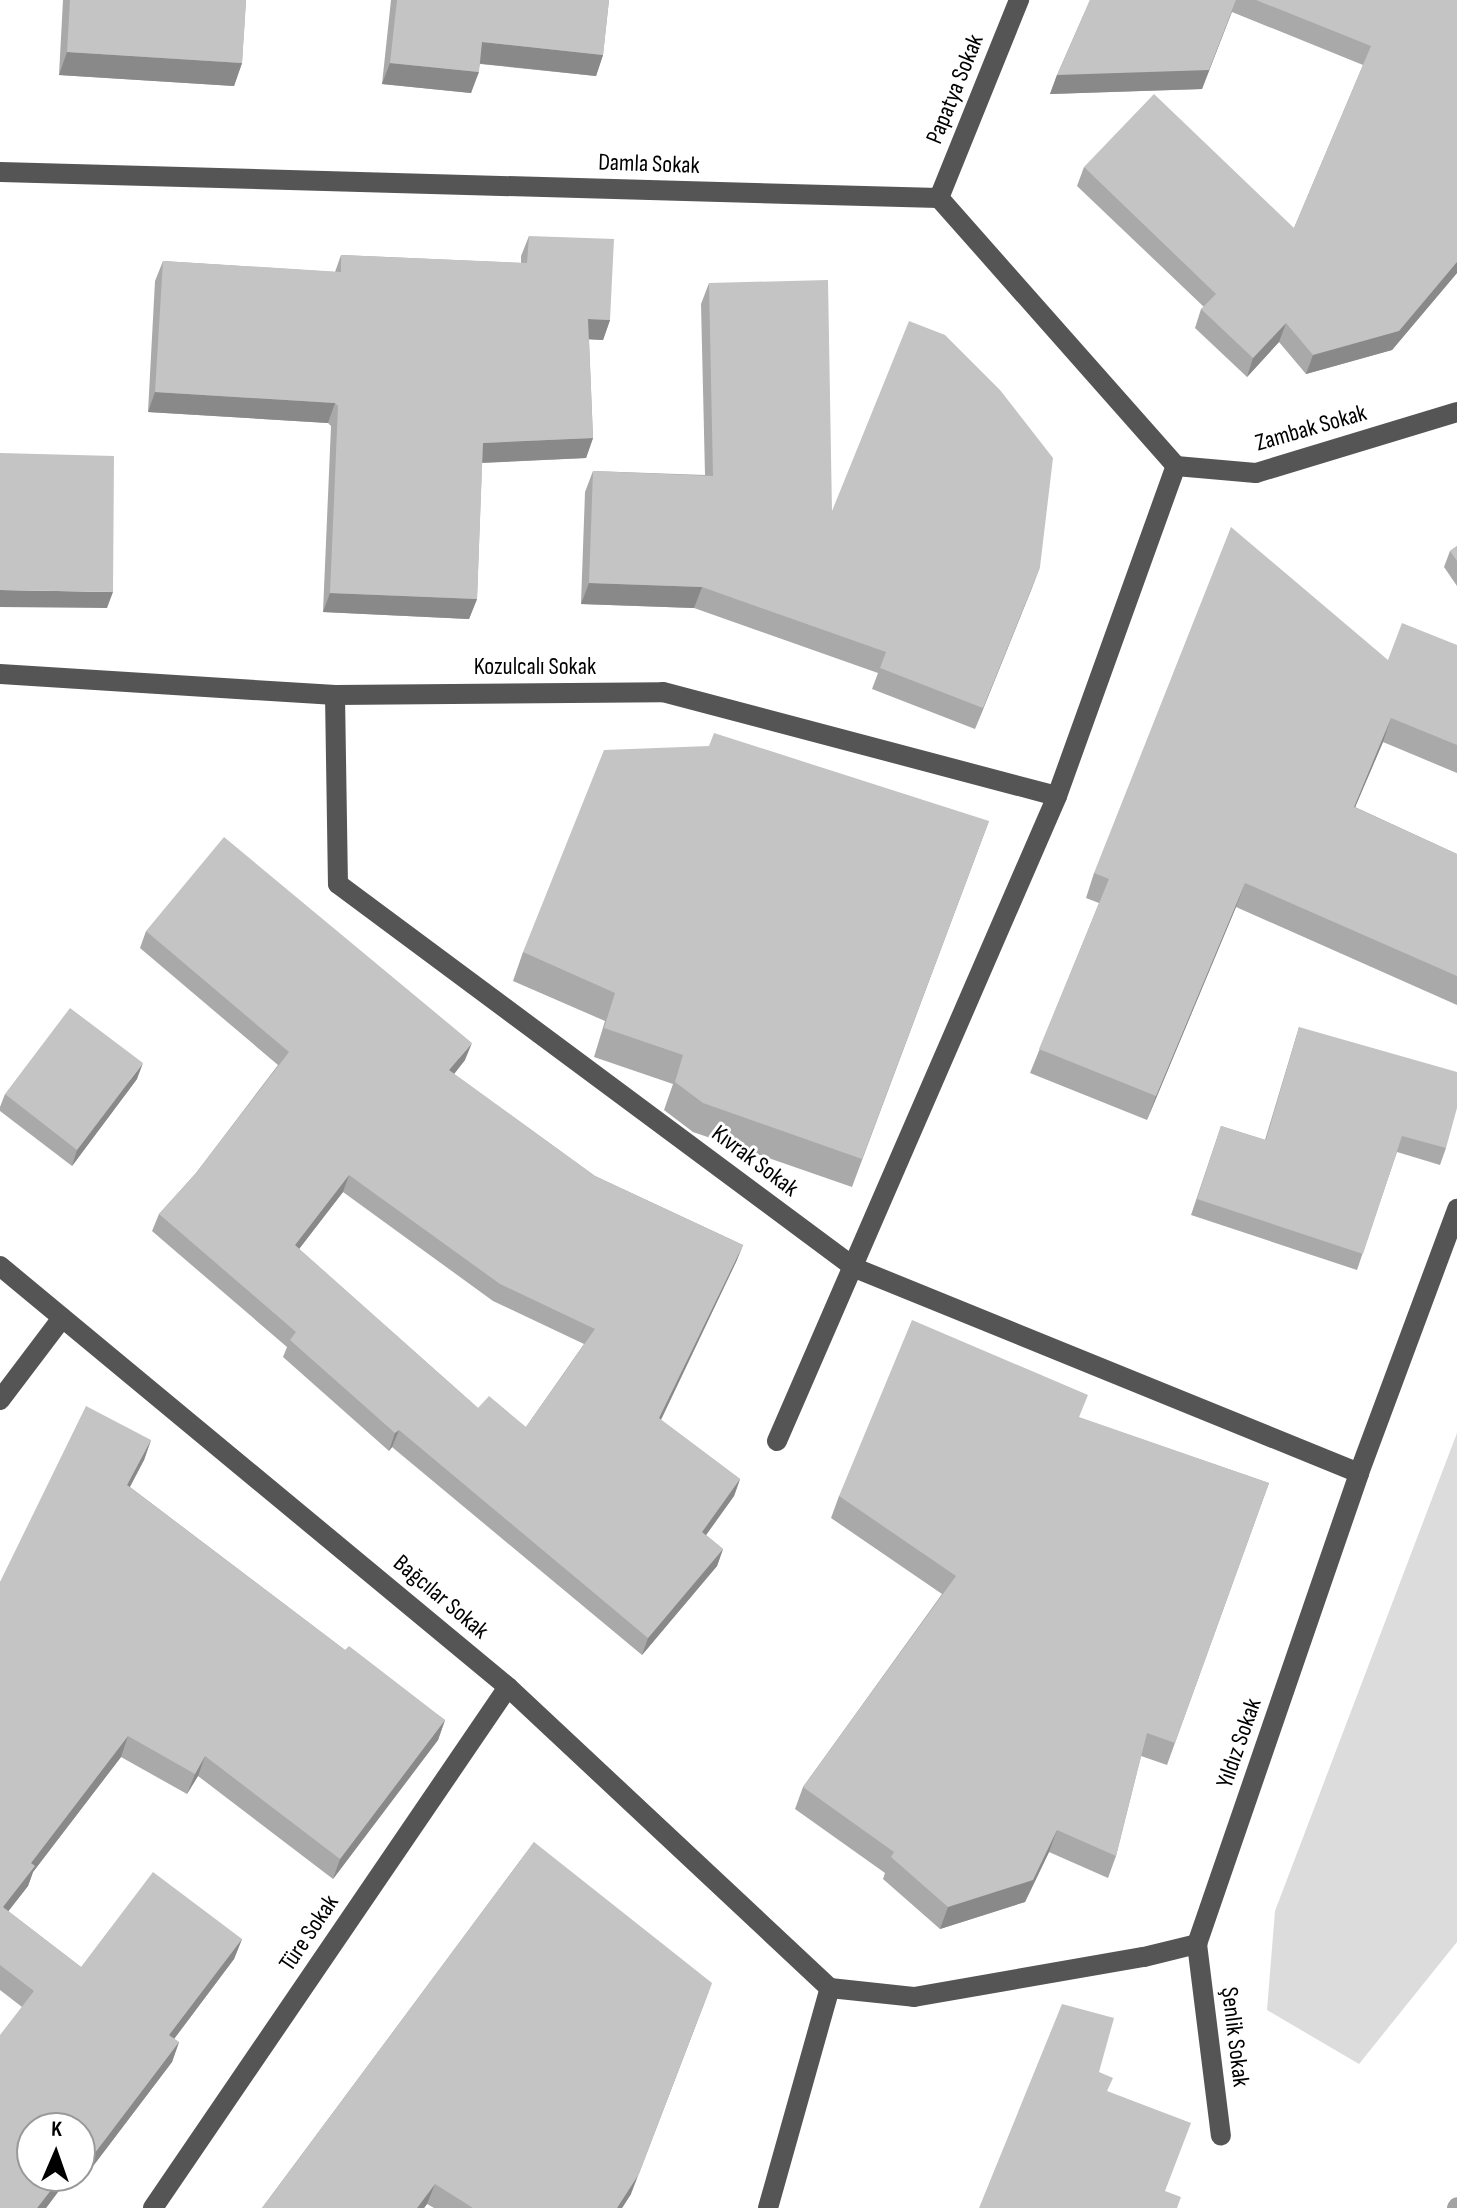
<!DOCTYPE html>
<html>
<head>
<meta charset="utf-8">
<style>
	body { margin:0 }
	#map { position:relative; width:1457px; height:2208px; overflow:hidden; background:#fff; font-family:"Sofia Sans Condensed",sans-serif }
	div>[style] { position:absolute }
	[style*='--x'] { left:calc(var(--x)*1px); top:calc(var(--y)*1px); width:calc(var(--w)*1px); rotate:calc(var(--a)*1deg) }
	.green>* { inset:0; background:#dcdcdc }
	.stream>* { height:18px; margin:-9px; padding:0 9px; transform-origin:9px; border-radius:9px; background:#a3a3a3 }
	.minor>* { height:20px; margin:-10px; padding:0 10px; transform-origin:10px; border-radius:10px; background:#555 }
	.wall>* { inset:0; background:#a9a9a9 }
	.shaded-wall>* { inset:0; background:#898989 }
	.building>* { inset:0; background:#c4c4c4 }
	span { translate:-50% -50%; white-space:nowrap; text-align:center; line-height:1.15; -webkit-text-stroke:6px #fff; paint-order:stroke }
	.street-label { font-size:24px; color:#000 }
	.north { position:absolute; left:16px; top:2112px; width:80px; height:80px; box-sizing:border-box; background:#fff; border:2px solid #999; border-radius:50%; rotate:2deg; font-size:22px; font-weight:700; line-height:32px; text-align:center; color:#000 }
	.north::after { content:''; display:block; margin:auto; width:28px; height:36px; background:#000; clip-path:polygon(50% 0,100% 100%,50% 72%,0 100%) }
</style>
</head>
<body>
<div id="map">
	<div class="green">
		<div style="clip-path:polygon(1457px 1433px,1457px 1942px,1359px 2064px,1267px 2010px,1275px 1911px)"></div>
	</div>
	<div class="stream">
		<div style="--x:1456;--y:2208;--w:2;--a:-63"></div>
	</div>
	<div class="minor">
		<div style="--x:0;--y:172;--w:939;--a:1.59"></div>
		<div style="--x:939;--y:198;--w:358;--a:48.5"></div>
		<div style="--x:939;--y:198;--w:214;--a:-68"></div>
		<div style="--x:1176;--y:466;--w:80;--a:5"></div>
		<div style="--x:1256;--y:473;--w:210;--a:-16.9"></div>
		<div style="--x:0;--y:674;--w:336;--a:3.6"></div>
		<div style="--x:335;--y:695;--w:328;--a:-0.5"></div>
		<div style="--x:663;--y:692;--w:407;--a:14.8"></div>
		<div style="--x:335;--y:695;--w:189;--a:89.1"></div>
		<div style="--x:338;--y:884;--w:644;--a:36.6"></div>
		<div style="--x:855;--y:1268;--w:544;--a:22.13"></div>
		<div style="--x:0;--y:1266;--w:660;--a:39.65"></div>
		<div style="--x:508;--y:1687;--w:441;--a:43.1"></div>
		<div style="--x:0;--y:1400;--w:103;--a:-52.9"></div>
		<div style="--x:777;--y:1441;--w:703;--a:-66.53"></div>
		<div style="--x:1057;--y:796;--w:351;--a:-70.2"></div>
		<div style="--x:1197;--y:1944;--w:193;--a:82.9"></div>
		<div style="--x:830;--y:1988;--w:84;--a:6.1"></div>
		<div style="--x:914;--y:1997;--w:233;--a:-9.9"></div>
		<div style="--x:1144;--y:1957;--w:55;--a:-13.8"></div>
		<div style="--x:1197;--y:1944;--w:498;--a:-71"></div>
		<div style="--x:1359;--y:1473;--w:282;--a:-69.6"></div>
		<div style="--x:153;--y:2208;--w:630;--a:-55.73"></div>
		<div style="--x:768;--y:2208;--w:229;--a:-74.3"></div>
	</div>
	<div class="wall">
		<div style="clip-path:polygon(63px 0,246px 0,242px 63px,234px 86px,59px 75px)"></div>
		<div style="clip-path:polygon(391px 0,609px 0,603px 55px,596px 76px,480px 64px,471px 93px,382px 84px)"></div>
		<div style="clip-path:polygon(1090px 0,1457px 0,1457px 273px,1392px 350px,1306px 374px,1279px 342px,1247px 377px,1195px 328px,1201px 309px,1204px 307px,1077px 186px,1084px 167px,1294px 228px,1363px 65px,1232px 12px,1202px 89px,1050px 94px,1057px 75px)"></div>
		<div style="clip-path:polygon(529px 236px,610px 320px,603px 340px,589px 339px,593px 438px,586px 458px,482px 463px,477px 599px,469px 619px,323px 612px,331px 426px,328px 423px,148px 412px,155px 281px,163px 261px,335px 272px,341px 255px,521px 263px,521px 256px)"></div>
		<div style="clip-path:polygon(709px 283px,832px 511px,1040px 567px,975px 729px,872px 689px,878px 673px,694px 608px,581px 604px,585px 492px,593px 471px,705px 475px,701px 304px)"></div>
		<div style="clip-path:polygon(1457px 546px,1457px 586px,1444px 567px,1450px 551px)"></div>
		<div style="clip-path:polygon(1457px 645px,1457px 773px,1383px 742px,1355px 807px,1457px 854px,1457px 1005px,1236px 907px,1147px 1120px,1030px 1073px,1099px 903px,1086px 898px,1094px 873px,1388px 660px)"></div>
		<div style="clip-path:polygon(989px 821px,852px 1187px,693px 1132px,664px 1110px,673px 1084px,594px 1057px,605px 1021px,513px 981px,523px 952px)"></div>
		<div style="clip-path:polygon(evenodd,146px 931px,465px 1060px,454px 1074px,595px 1176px,743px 1245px,736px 1262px,661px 1420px,740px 1479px,734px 1496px,706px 1535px,723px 1549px,717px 1566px,642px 1655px,392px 1447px,389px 1451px,283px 1357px,287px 1347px,152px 1231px,159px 1214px,196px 1173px,278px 1065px,140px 948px,146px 931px,343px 1192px,493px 1301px,584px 1344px,526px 1427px,478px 1408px,299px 1249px,343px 1192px)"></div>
		<div style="clip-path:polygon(1299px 1027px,1446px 1148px,1440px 1165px,1397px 1152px,1357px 1270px,1191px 1215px,1221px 1126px,1265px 1140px)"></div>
		<div style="clip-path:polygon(137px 1079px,72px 1166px,0 1111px,0 1107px,5px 1094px)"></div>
		<div style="clip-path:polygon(1080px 1418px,1269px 1483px,1167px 1765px,1141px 1756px,1116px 1856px,1108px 1878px,1049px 1852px,1025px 1902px,940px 1929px,883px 1879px,885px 1873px,795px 1809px,803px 1787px,942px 1594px,831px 1518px,839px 1496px)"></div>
		<div style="clip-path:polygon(151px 1440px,144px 1460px,130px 1487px,345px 1650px,445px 1720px,438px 1740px,333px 1879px,198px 1776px,187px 1794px,121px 1757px,33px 1872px,28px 1886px,8px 1911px,81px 1967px,242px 1939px,234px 1959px,174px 2039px,179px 2042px,172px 2062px,84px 2178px,80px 2175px,80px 2128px,32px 2176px,70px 2176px,46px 2208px,0 2208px,22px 2007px,0 1990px,0 1582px)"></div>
		<div style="clip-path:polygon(534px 1842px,631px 2194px,622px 2208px,434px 2208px,427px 2204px,424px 2208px,262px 2208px)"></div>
	</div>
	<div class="shaded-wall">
		<div style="clip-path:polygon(1236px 0,1202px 89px,1050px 94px,1057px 75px)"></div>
		<div style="clip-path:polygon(482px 42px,603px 55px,596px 76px,474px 63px)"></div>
		<div style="clip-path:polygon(67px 52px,242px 63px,234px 86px,59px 75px)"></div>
		<div style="clip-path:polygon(390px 63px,479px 72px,471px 93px,382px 84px)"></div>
		<div style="clip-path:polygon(1457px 262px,1457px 273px,1392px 350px,1306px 374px,1313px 355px)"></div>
		<div style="clip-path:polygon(588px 319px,610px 320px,603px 340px,581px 339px)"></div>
		<div style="clip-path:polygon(1286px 323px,1279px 342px,1247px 377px,1253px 358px)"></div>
		<div style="clip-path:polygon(155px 392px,335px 403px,328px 423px,148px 412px)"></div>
		<div style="clip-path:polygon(593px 438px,586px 458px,476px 463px,483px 443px)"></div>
		<div style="clip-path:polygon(1040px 567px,1032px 588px,975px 729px,983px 708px)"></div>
		<div style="clip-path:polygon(589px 583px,702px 587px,694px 608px,581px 604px)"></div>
		<div style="clip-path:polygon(0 590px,113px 592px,107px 608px,0 607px)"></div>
		<div style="clip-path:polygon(330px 593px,477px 599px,469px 619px,323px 612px)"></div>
		<div style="clip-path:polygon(1391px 718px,1383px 742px,1345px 831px,1354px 807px)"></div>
		<div style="clip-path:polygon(1245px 883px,1236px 907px,1147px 1120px,1156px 1096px)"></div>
		<div style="clip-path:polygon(472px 1043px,465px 1060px,443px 1088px,449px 1070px)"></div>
		<div style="clip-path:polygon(143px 1063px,137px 1079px,72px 1166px,77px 1150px)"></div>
		<div style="clip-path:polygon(349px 1175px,343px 1192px,289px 1262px,295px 1245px)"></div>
		<div style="clip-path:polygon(743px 1245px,736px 1262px,653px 1436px,659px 1418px)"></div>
		<div style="clip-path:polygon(399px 1430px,392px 1447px,389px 1451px,395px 1433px)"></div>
		<div style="clip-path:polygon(151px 1440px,144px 1460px,120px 1505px,127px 1485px)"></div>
		<div style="clip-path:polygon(740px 1479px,734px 1496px,696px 1549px,702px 1532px)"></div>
		<div style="clip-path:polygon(723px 1549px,717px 1566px,642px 1655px,648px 1638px)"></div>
		<div style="clip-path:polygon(445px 1720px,438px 1740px,333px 1879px,340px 1859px)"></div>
		<div style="clip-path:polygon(128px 1736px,121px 1757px,33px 1872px,28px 1886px,0 1922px,3px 1907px,31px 1863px)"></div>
		<div style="clip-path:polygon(205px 1756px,198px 1776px,187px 1794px,195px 1774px)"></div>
		<div style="clip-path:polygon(1057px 1830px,1049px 1852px,1025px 1902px,940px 1929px,948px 1907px)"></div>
		<div style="clip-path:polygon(242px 1939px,234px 1959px,162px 2055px,169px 2035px)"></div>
		<div style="clip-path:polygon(712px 1983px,631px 2194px,622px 2208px,617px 2208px)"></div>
		<div style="clip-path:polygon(179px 2042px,172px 2062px,84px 2178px,91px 2158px)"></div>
		<div style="clip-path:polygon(62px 2176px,70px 2176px,46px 2208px,37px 2208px)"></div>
		<div style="clip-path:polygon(435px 2184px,427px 2204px,424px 2208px,417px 2208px)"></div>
	</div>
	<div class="building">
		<div style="clip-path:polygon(70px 0,246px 0,242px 63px,67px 52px)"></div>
		<div style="clip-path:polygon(397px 0,609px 0,603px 55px,482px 42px,479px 72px,390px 63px)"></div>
		<div style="clip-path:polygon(1090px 0,1236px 0,1209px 70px,1057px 75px)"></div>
		<div style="clip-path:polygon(1256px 0,1457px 0,1457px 262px,1399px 331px,1313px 355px,1286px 323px,1253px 358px,1201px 309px,1216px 294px,1084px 167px,1154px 94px,1294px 228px,1371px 46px)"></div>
		<div style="clip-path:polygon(529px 236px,614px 239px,610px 320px,588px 319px,593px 438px,483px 443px,477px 599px,330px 593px,338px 406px,335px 403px,155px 392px,163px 261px,341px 272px,341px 255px,527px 263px)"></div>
		<div style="clip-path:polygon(828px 280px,832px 511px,909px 321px,945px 335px,1000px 390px,1053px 458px,1040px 567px,983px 708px,880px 668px,886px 652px,702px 587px,589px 583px,593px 471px,713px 476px,709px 283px)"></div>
		<div style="clip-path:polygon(0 453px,114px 456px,113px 592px,0 590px)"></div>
		<div style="clip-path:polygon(1231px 527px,1388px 660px,1402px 623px,1457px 645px,1457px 745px,1391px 718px,1354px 807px,1457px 854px,1457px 976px,1245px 883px,1156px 1096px,1039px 1049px,1109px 879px,1094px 873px)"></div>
		<div style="clip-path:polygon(1457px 546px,1457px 561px,1450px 551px)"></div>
		<div style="clip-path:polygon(714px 733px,989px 821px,862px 1159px,703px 1103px,675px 1082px,683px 1055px,604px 1028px,615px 993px,523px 952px,604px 750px,709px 746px)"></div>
		<div style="clip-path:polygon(evenodd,224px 837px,472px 1043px,449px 1070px,595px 1176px,743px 1245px,659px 1418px,740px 1479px,702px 1532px,723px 1549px,648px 1638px,399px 1430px,395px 1433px,290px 1340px,296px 1332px,159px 1214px,196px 1173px,289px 1052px,146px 931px,224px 837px,349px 1175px,500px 1284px,595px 1329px,526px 1427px,489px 1396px,478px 1408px,295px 1245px,349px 1175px)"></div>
		<div style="clip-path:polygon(70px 1008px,143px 1063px,77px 1150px,5px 1094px)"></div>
		<div style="clip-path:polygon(1299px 1027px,1457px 1072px,1457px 1108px,1446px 1148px,1402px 1136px,1363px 1254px,1197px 1199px,1221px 1126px,1266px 1140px)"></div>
		<div style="clip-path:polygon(912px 1320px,1088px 1395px,1079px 1417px,1269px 1483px,1175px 1743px,1147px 1733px,1116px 1856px,1057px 1830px,1033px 1880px,948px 1907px,891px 1857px,894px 1852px,803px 1787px,956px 1576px,839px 1496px)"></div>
		<div style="clip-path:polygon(86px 1406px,151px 1440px,127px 1485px,345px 1650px,349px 1646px,445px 1720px,340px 1859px,205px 1756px,195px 1774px,128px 1736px,31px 1863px,35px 1866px,3px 1907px,81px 1967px,153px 1872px,242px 1939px,169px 2035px,179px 2042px,91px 2158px,82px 2150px,80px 2152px,80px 2128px,32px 2128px,32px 2176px,62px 2176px,37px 2208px,0 2208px,0 2035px,34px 1991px,0 1965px,0 1582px)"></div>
		<div style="clip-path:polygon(534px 1842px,712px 1983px,639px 2174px,617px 2208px,473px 2208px,435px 2184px,417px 2208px,262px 2208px)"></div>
		<div style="clip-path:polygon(1062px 2004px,1114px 2018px,1099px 2072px,1113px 2078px,1107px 2091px,1191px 2123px,1165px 2191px,1181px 2197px,1177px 2208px,979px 2208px)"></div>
	</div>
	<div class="street-label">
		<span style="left:955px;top:89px;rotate:-68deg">Papatya Sokak</span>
		<span style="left:649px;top:164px;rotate:2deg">Damla Sokak</span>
		<span style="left:1311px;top:428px;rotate:-16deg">Zambak Sokak</span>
		<span style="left:535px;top:667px">Kozulcalı Sokak</span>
		<span style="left:755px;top:1161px;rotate:37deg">Kıvrak Sokak</span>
		<span style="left:441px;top:1597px;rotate:40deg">Bağcılar Sokak</span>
		<span style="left:1239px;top:1743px;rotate:-71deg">Yıldız Sokak</span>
		<span style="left:309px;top:1933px;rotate:-56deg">Türe Sokak</span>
		<span style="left:1235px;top:2037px;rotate:83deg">Şenlik Sokak</span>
	</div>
	<div class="north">K</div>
</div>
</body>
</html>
